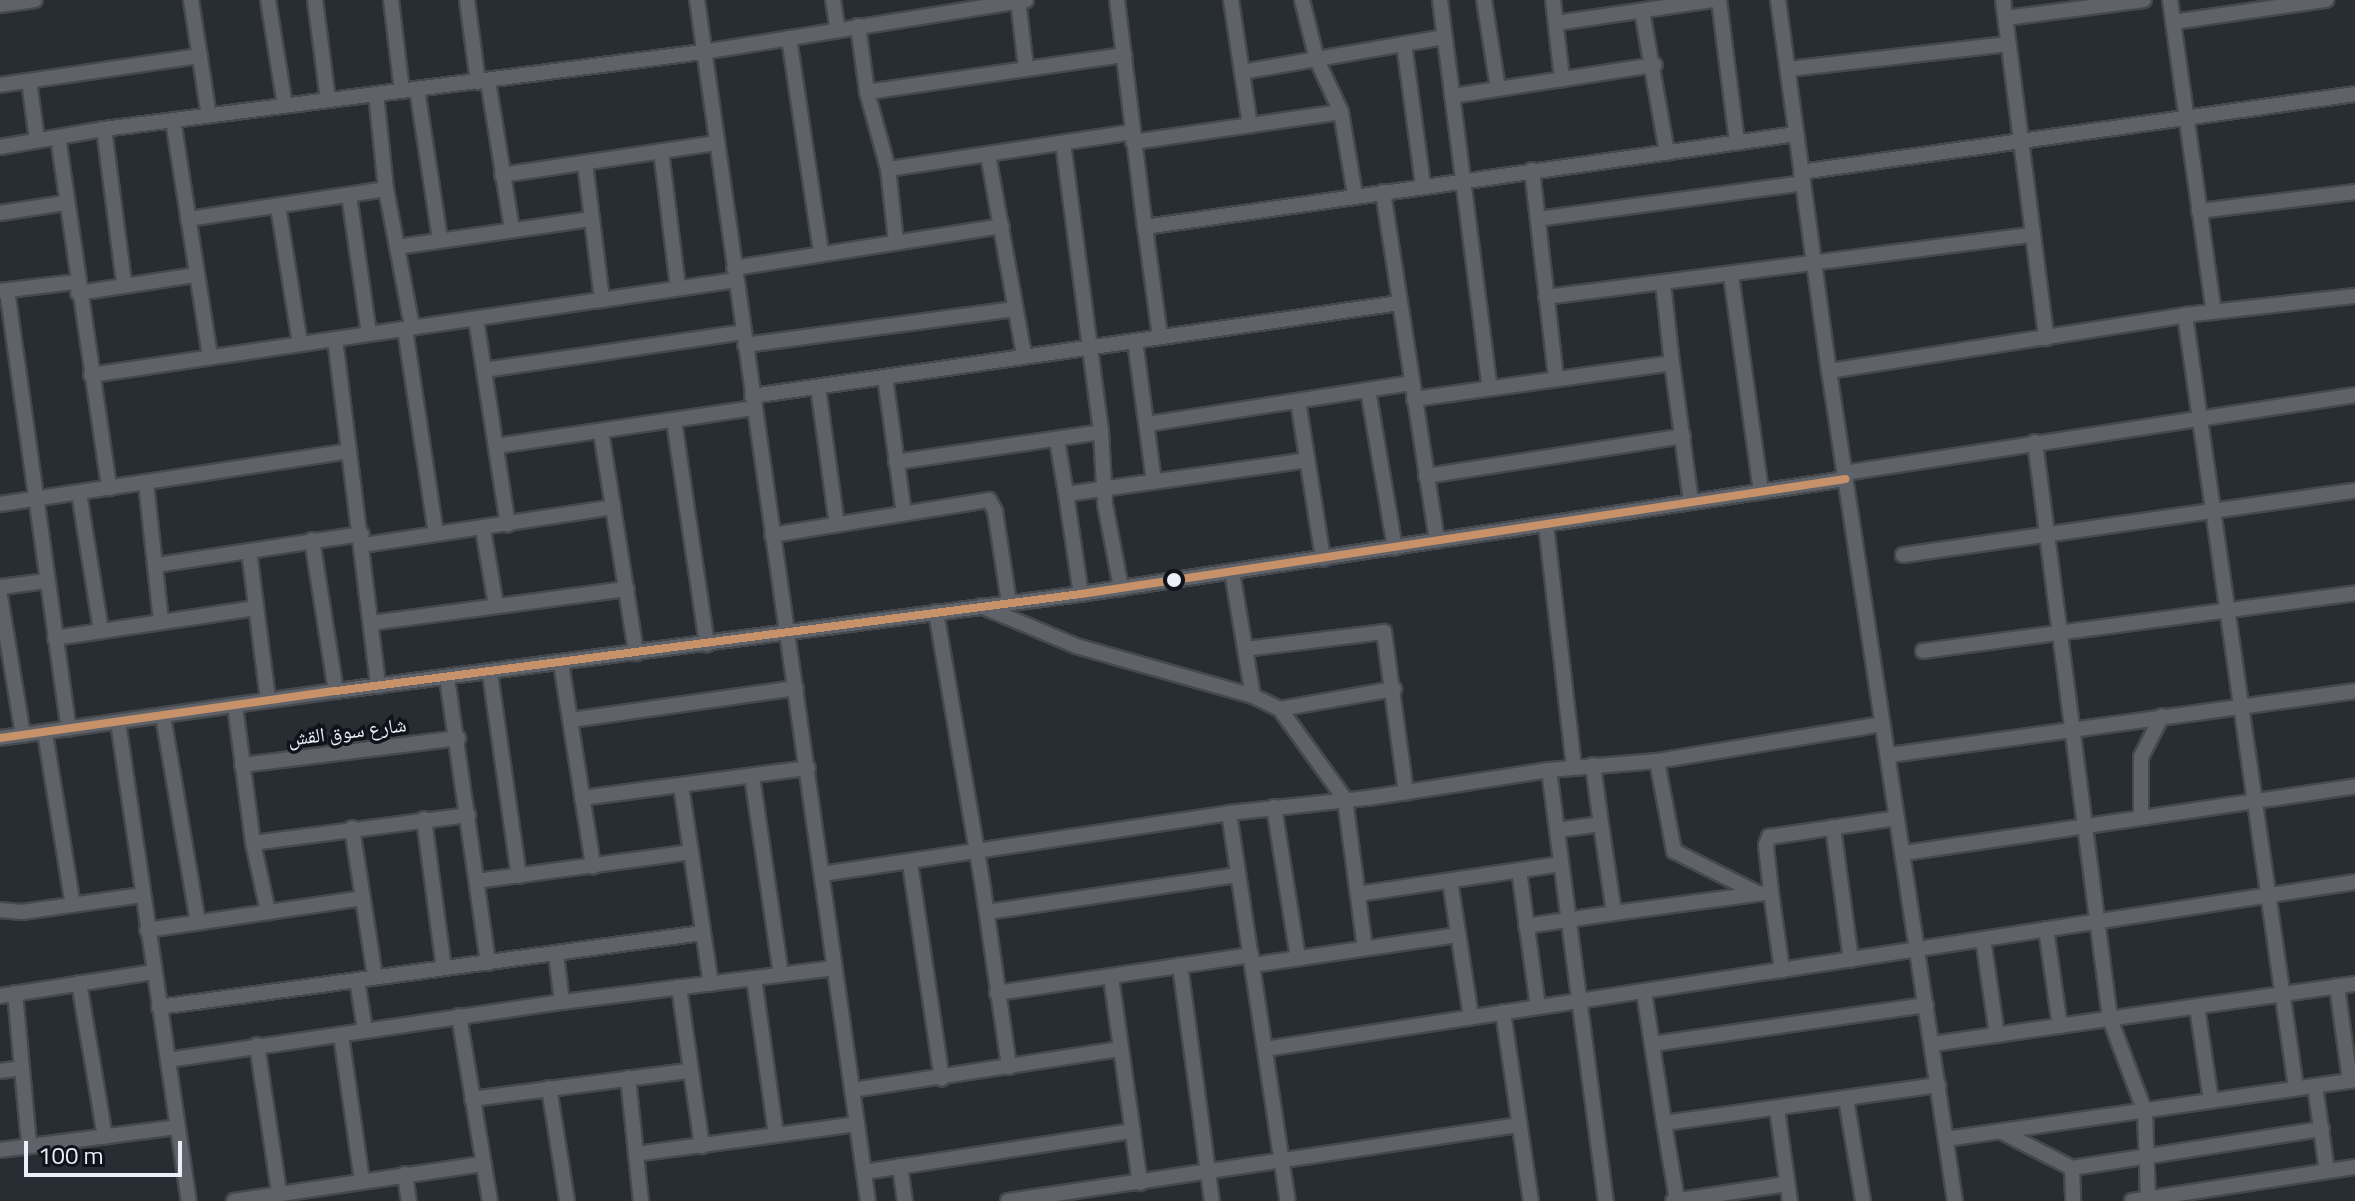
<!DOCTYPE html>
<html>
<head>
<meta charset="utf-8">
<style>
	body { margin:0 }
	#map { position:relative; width:2355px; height:1201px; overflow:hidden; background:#282c33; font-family:"Titillium Web","Noto Naskh Arabic",sans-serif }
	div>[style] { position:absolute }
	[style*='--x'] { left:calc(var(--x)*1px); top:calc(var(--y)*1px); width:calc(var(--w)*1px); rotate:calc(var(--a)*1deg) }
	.roads { filter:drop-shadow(2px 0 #45494e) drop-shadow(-2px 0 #45494e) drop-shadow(0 2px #45494e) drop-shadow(0 -2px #45494e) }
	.minor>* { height:14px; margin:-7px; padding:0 7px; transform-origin:7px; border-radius:7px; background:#5f6369 }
	.bus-1>* { height:8px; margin:-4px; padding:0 4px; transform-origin:4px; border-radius:4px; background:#c7916a }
	.dots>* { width:22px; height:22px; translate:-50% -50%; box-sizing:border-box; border:4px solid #101319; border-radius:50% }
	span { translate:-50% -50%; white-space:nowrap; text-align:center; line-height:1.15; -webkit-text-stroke:7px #101319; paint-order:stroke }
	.street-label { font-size:20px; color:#eaeff8 }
	.scale { position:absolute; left:24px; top:1141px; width:158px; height:36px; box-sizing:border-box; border:4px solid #eaeff8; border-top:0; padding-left:10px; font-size:24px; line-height:28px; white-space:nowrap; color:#eaeff8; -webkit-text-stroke:6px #101319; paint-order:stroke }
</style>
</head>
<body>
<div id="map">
	<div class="roads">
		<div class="minor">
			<div style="--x:191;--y:0;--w:117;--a:81.2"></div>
			<div style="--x:268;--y:0;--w:107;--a:80.9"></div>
			<div style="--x:315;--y:0;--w:101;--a:82.6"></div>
			<div style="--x:391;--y:0;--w:92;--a:83.1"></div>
			<div style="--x:467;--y:0;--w:83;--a:82.4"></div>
			<div style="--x:697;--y:0;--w:1213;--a:81.9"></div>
			<div style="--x:833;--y:0;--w:30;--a:81"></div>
			<div style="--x:1018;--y:0;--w:68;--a:83.3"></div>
			<div style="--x:1117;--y:0;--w:229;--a:83"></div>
			<div style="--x:1145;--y:227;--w:658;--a:-8.13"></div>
			<div style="--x:1231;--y:0;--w:127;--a:81.4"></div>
			<div style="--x:1302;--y:0;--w:62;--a:76"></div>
			<div style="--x:1317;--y:60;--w:57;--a:65.2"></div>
			<div style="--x:1341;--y:112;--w:84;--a:80.4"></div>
			<div style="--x:1440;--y:0;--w:391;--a:82.7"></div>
			<div style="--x:1484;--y:0;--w:89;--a:81"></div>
			<div style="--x:1553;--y:0;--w:80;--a:83.5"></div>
			<div style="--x:1719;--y:0;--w:144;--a:82.8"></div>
			<div style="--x:1778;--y:0;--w:374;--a:82.2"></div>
			<div style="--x:1829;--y:371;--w:840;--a:81.37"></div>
			<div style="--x:2003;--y:0;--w:341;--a:82.7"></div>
			<div style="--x:2170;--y:0;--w:315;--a:82"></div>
			<div style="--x:0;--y:5;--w:35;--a:-8"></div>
			<div style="--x:1642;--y:11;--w:144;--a:80"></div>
			<div style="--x:2006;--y:18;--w:139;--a:-7.4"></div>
			<div style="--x:2173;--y:22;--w:155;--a:-8.2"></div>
			<div style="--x:1556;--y:23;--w:160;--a:-8.3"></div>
			<div style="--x:858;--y:26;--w:67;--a:82.2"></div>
			<div style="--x:867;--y:92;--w:80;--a:74.7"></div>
			<div style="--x:888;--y:169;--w:72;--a:83.7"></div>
			<div style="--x:789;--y:38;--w:217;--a:81.5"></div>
			<div style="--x:1404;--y:44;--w:142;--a:82.3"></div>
			<div style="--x:1789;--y:69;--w:220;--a:-6.5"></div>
			<div style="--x:1242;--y:72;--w:205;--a:-9.8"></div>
			<div style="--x:29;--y:81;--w:60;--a:82.3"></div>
			<div style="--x:488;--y:81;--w:150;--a:80.8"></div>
			<div style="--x:0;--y:85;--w:202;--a:-8.3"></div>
			<div style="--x:417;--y:89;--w:152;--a:81.3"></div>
			<div style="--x:867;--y:92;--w:260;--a:-8.2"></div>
			<div style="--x:376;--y:94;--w:96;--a:84"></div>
			<div style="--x:386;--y:189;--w:140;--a:79.3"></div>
			<div style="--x:1452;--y:96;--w:205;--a:-8.7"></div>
			<div style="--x:173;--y:120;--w:239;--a:81.1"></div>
			<div style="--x:104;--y:129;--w:156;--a:82.6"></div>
			<div style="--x:58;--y:137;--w:355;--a:81.7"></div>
			<div style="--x:1133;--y:142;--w:210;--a:-8.2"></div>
			<div style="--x:1063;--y:143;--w:291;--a:82.5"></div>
			<div style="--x:1101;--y:432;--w:72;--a:86.8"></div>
			<div style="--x:1105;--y:504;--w:86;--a:79.2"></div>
			<div style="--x:0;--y:147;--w:106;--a:-9.8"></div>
			<div style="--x:104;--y:129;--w:604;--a:-7.33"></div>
			<div style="--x:703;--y:52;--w:327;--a:-9.1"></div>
			<div style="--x:661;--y:151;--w:138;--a:82.9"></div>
			<div style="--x:988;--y:155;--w:204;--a:79.8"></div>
			<div style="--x:585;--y:163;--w:138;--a:82.9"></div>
			<div style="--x:888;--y:169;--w:247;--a:-8.6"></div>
			<div style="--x:1532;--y:170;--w:210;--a:83.4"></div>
			<div style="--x:1801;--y:172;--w:559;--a:-8.01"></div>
			<div style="--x:502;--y:175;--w:217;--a:-8.5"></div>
			<div style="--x:1383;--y:192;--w:353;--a:81.2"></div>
			<div style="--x:349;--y:195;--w:140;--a:81.8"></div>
			<div style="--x:278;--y:206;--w:139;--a:80.9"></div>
			<div style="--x:2199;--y:211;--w:157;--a:-6.9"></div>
			<div style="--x:0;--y:213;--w:66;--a:-8.7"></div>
			<div style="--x:188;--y:219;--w:200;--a:-8.6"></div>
			<div style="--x:1538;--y:219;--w:267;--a:-7.7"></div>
			<div style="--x:1145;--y:227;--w:111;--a:82.2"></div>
			<div style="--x:397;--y:247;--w:197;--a:-8.2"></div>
			<div style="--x:734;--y:268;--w:271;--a:-8.9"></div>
			<div style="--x:1731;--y:275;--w:219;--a:82.1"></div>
			<div style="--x:1663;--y:283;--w:81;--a:83.6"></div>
			<div style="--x:7;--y:290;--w:443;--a:82"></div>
			<div style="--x:0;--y:291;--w:77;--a:-6.8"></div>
			<div style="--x:78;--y:293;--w:119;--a:-8.7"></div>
			<div style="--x:1546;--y:297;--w:491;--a:-7.3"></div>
			<div style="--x:2185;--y:315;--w:781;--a:81.83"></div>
			<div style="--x:476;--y:319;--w:208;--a:81.2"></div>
			<div style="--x:405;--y:329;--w:207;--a:81.4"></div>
			<div style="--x:335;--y:339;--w:350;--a:82.9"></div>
			<div style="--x:1135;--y:341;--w:142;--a:82.3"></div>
			<div style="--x:745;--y:345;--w:272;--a:-7.6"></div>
			<div style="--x:484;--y:370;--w:262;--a:-8.3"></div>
			<div style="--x:1829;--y:371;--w:360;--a:-8.9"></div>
			<div style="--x:2185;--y:315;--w:171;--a:-6.4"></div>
			<div style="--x:91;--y:375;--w:652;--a:-8.38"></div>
			<div style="--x:885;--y:377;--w:138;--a:82.1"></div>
			<div style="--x:818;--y:387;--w:139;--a:82.2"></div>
			<div style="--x:1368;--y:390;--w:160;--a:80.3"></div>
			<div style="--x:752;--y:396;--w:654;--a:-8.18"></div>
			<div style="--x:1414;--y:399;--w:260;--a:-7.9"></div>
			<div style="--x:1672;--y:363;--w:140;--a:82.2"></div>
			<div style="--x:1298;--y:401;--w:160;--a:81"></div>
			<div style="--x:674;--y:421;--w:226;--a:81.6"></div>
			<div style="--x:1147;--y:424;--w:268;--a:-8.8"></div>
			<div style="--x:601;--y:432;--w:76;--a:80.9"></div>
			<div style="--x:1057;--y:440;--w:55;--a:80.5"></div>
			<div style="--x:1066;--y:494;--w:243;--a:-8"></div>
			<div style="--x:2035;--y:442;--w:582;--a:82.59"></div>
			<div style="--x:2110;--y:1019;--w:99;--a:69.4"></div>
			<div style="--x:2145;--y:1112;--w:86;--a:88"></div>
			<div style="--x:496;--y:446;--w:261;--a:-8.4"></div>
			<div style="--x:896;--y:462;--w:207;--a:-8.3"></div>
			<div style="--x:1844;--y:473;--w:517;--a:-8.68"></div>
			<div style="--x:1426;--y:476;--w:260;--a:-8.8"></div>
			<div style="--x:146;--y:483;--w:139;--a:83.8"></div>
			<div style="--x:79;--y:493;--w:140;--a:80.9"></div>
			<div style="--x:1066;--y:494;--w:101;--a:81.5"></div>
			<div style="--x:0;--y:504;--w:353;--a:-8.6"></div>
			<div style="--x:1546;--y:525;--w:244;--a:83.4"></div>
			<div style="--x:483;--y:529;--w:78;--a:80.4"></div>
			<div style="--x:772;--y:535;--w:220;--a:-9.2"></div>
			<div style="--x:989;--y:500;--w:13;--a:61"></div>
			<div style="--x:995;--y:511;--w:93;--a:81.3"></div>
			<div style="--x:312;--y:540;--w:153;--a:81"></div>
			<div style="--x:363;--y:545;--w:253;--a:-8.6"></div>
			<div style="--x:613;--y:507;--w:148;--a:81"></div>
			<div style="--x:249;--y:551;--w:150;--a:82.7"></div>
			<div style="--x:1903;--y:555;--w:457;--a:-8.1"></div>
			<div style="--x:156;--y:565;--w:208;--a:-8.6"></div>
			<div style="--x:1232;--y:572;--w:126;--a:80.4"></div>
			<div style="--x:0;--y:587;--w:47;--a:-7.3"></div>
			<div style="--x:0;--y:596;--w:141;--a:80.6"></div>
			<div style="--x:981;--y:606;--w:103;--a:22.8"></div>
			<div style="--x:1076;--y:646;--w:184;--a:15.8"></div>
			<div style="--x:1253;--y:696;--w:30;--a:26"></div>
			<div style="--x:1280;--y:709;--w:111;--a:54.2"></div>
			<div style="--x:1345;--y:799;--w:150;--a:82.4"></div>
			<div style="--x:936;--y:612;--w:280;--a:80.3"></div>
			<div style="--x:983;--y:888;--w:181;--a:81.7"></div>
			<div style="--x:371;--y:623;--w:258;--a:-7.6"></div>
			<div style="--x:55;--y:638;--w:203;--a:-8.5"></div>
			<div style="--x:1245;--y:649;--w:140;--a:-7"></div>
			<div style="--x:1384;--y:632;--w:162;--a:82.2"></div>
			<div style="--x:1923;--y:651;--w:436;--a:-7.6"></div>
			<div style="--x:561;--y:663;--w:206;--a:81"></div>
			<div style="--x:490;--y:673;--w:205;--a:81.9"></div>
			<div style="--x:447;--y:678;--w:288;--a:81.8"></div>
			<div style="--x:235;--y:706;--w:138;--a:82.5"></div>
			<div style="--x:253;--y:843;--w:71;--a:77.7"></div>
			<div style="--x:1280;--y:709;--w:116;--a:-10"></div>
			<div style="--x:163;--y:716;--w:209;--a:80.4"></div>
			<div style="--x:571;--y:720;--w:227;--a:-8.1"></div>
			<div style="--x:118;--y:722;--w:484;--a:81.6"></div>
			<div style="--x:45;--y:733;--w:174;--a:80.8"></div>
			<div style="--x:0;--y:738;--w:339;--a:-8"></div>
			<div style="--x:336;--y:691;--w:751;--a:-7.42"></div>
			<div style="--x:1081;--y:594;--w:773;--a:-8.56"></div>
			<div style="--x:1889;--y:755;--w:470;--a:-7.8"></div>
			<div style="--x:1657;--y:761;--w:92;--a:79.3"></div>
			<div style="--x:1674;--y:851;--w:95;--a:26.8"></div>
			<div style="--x:242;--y:765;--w:218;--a:-7.1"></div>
			<div style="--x:1593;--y:765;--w:60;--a:82.3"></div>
			<div style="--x:1549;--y:770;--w:435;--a:82.5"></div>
			<div style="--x:752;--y:776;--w:201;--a:81.7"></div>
			<div style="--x:681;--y:786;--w:200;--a:81.4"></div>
			<div style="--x:582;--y:798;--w:228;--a:-7.6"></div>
			<div style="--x:1274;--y:807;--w:153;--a:81"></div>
			<div style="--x:1229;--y:813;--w:392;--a:81.4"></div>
			<div style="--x:2141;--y:816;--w:59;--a:-90"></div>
			<div style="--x:2141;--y:757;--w:46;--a:-62.9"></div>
			<div style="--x:424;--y:819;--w:150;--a:82.4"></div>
			<div style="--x:1833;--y:827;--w:134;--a:82.3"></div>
			<div style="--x:352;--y:828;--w:151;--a:81.2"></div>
			<div style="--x:253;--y:843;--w:217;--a:-7.4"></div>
			<div style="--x:1904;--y:853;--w:456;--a:-8.4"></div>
			<div style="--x:910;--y:863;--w:218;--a:81.6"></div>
			<div style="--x:1519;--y:870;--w:138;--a:82.1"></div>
			<div style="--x:822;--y:874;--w:412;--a:-8.5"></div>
			<div style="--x:1229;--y:813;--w:140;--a:-6.2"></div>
			<div style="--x:1368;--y:798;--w:183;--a:-8.8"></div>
			<div style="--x:1549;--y:770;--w:108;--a:-4.8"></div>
			<div style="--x:1657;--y:761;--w:228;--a:-9.3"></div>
			<div style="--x:477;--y:881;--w:216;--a:-7.7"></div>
			<div style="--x:1450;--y:881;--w:138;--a:81.2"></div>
			<div style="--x:1771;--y:892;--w:47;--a:-96.1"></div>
			<div style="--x:1766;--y:845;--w:9;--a:-69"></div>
			<div style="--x:1769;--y:837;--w:129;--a:-8.4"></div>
			<div style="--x:1358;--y:894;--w:205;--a:-8.4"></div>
			<div style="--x:0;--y:910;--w:22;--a:5"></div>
			<div style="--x:22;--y:912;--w:121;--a:-8.1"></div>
			<div style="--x:987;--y:912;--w:254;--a:-8.4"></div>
			<div style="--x:1614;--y:913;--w:158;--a:-7.6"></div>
			<div style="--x:1771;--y:892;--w:79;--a:82"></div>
			<div style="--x:1526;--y:926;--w:89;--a:-8.4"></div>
			<div style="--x:1614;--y:913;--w:90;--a:-98.3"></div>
			<div style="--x:1601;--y:824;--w:44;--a:172.2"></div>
			<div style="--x:2046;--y:929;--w:98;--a:81.8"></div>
			<div style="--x:147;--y:930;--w:218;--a:-8.4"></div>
			<div style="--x:1983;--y:939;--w:97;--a:81.7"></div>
			<div style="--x:556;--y:954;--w:48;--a:82.9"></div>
			<div style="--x:1180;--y:965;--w:238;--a:82.3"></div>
			<div style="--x:1252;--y:965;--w:207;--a:-8.3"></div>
			<div style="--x:1111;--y:977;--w:208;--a:82"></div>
			<div style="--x:754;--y:978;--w:158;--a:82"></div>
			<div style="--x:357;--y:980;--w:51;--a:80.9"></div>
			<div style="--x:79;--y:983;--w:156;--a:80.4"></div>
			<div style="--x:2337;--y:986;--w:96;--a:82.2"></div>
			<div style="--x:679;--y:987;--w:161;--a:81.8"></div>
			<div style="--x:1644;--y:992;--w:133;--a:81.3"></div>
			<div style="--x:15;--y:993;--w:153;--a:84.7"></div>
			<div style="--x:997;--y:993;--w:257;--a:-8.5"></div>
			<div style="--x:0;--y:996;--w:156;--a:-8.9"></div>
			<div style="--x:159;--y:1007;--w:548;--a:-7.76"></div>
			<div style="--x:2197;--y:1007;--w:95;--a:81.5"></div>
			<div style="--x:1503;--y:1012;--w:191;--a:81.6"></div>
			<div style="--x:459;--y:1016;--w:188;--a:80.5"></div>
			<div style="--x:341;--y:1035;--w:147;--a:81.8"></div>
			<div style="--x:1652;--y:1044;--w:277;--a:-8.1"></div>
			<div style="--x:1932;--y:1044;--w:427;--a:-8.1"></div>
			<div style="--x:257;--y:1045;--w:150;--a:81.5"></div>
			<div style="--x:1265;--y:1049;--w:1103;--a:-8.71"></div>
			<div style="--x:168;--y:1060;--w:398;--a:-8.4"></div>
			<div style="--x:562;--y:1002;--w:274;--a:-7.1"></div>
			<div style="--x:0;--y:1071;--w:21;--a:-8"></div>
			<div style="--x:628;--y:1078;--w:124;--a:84"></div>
			<div style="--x:2315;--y:1086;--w:86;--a:82"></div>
			<div style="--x:549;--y:1088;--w:114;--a:80.9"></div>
			<div style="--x:852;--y:1090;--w:271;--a:-8.7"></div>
			<div style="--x:472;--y:1099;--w:219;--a:-7.4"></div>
			<div style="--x:1846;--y:1099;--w:103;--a:80.5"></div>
			<div style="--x:1777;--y:1109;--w:93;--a:82"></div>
			<div style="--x:2000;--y:1131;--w:81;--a:27.2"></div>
			<div style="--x:2072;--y:1168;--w:253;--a:-8.9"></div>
			<div style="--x:1946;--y:1139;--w:413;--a:-8.2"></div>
			<div style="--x:0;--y:1150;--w:178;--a:-7.4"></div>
			<div style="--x:636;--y:1154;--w:223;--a:-7.7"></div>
			<div style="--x:900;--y:1166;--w:35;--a:82"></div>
			<div style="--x:2072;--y:1168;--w:33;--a:88"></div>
			<div style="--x:864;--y:1172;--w:272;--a:-8.7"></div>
			<div style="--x:405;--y:1174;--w:27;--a:82"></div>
			<div style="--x:1677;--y:1200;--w:78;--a:-99.6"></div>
			<div style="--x:1664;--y:1123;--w:277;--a:-7.9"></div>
			<div style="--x:234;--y:1201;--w:252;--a:-8.5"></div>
			<div style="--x:1008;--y:1201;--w:517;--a:-8.46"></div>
			<div style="--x:1673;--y:1201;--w:115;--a:-8.5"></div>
			<div style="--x:2132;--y:1201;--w:226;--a:-8.7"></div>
		</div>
	</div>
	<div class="bus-1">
		<div style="--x:0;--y:738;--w:339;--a:-8"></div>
		<div style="--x:336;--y:691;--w:751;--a:-7.42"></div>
		<div style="--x:1081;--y:594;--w:773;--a:-8.56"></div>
	</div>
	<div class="dots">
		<div style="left:1174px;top:580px;background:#eaeff8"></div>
	</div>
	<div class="street-label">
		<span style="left:347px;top:731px;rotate:-7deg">شارع سوق القش</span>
	</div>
	<div class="scale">100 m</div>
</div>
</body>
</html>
